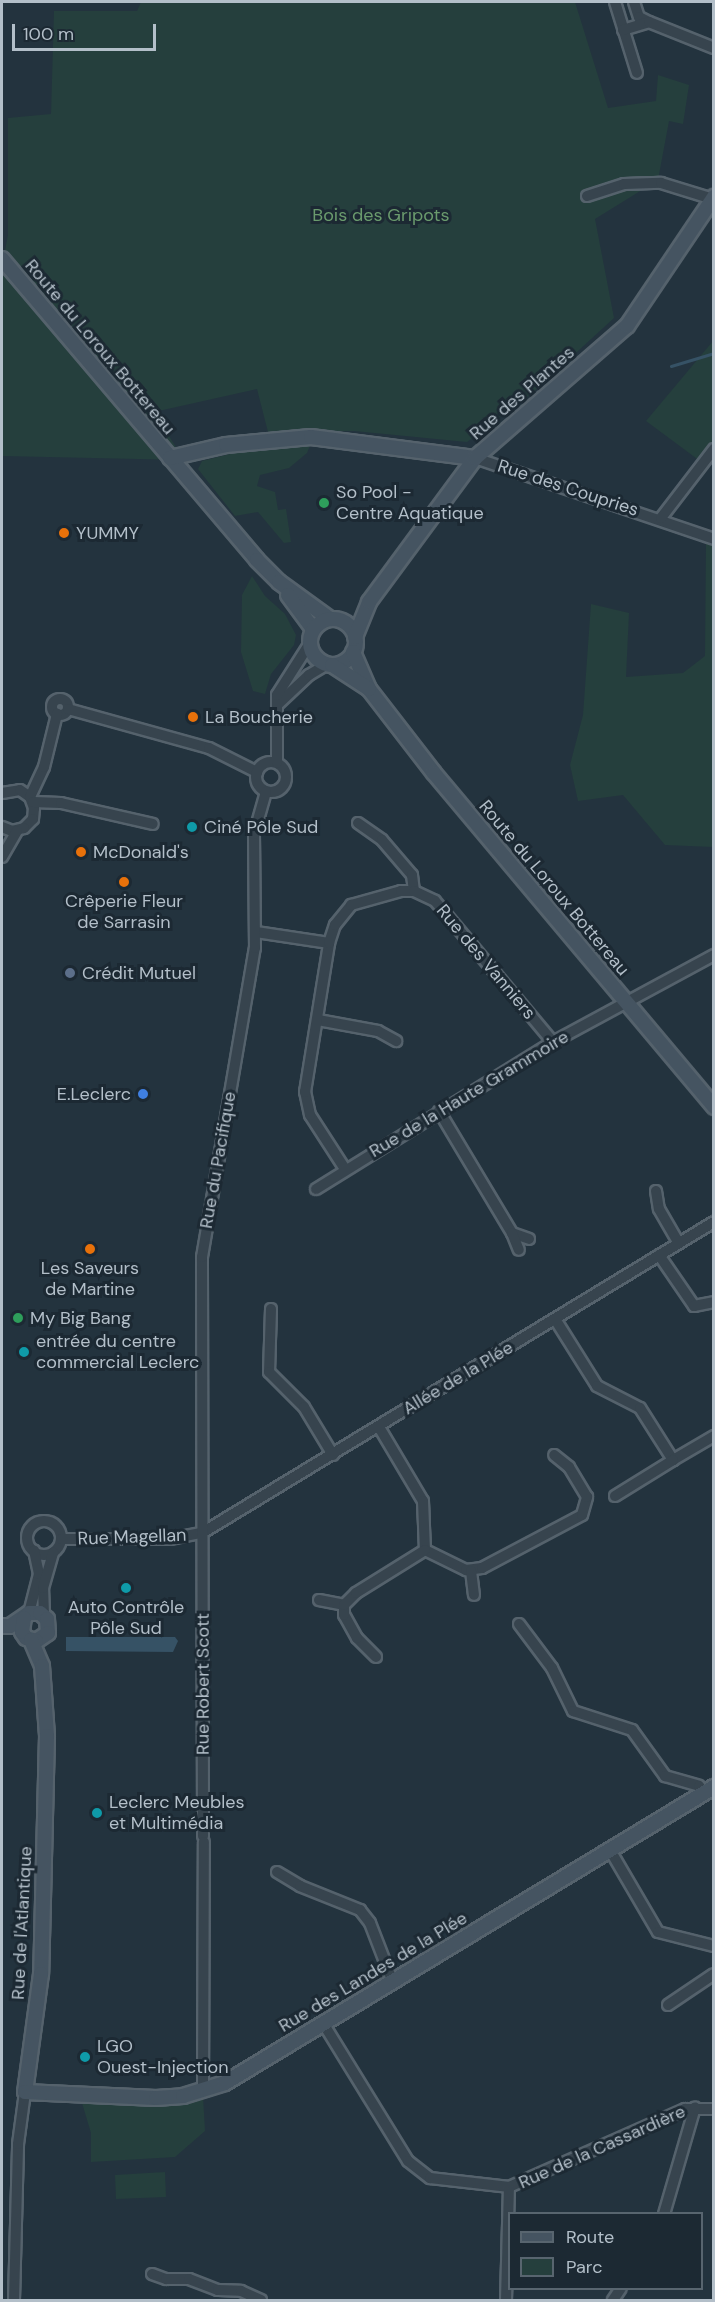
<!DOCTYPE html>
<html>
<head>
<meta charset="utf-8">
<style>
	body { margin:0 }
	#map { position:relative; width:715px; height:2302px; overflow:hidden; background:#23333e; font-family:"DM Sans",sans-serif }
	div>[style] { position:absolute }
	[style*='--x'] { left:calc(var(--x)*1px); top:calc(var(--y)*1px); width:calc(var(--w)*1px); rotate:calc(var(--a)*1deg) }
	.green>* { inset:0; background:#253f3d }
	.water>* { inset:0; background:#365265 }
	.stream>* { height:3px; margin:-1.5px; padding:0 1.5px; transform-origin:1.5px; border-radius:1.5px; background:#365265 }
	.roads { filter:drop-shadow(2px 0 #55626c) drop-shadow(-2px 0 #55626c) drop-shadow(0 2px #55626c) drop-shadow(0 -2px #55626c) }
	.street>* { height:10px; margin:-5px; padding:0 5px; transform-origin:5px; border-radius:5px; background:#37444e }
	.street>.ring { margin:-5px; padding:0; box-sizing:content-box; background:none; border:10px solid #37444e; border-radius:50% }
	.secondary>* { height:14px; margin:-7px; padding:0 7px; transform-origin:7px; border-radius:7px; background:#455461 }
	.secondary>.ring { margin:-7px; padding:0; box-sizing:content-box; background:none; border:14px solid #455461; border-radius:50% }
	.dots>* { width:16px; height:16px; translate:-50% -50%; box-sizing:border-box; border:3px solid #1c2933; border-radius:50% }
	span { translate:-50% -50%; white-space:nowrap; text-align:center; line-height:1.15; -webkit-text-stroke:6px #1c2933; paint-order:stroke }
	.park-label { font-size:18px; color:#6a9a6d }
	.street-label { font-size:18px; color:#b3bfc9 }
	.poi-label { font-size:18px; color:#b3bfc9 }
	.left { translate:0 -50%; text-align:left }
	.right { translate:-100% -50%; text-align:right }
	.frame { position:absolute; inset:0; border:3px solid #b3bfc9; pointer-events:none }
	.legend { position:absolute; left:508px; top:2212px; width:195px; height:78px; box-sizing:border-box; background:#1c2933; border:2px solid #58656f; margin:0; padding:8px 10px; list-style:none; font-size:18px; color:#b3bfc9 }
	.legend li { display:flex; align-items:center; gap:12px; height:30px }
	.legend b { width:30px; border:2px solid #58656f }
	.scale { position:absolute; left:12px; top:24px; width:144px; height:27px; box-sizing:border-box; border:3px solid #b3bfc9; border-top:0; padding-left:8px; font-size:18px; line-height:21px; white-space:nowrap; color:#b3bfc9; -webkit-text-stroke:4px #1c2933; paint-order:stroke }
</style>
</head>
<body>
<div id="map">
	<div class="green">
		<div style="clip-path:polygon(141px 2px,575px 2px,608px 108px,656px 101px,658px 75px,689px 85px,683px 124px,669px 121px,658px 180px,595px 219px,614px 318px,531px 394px,467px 442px,354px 431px,268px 432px,257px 389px,154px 412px,184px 460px,2px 456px,2px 266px,8px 235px,8px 118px,51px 114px,54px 11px,137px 11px)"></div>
		<div style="clip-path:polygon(713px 341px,713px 452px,704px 464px,646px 421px)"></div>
		<div style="clip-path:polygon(311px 443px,307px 453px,289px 468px,260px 475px,257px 486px,275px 492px,278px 510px,286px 509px,291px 542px,284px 543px,258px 512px,235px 516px,198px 469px,202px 461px,246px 450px)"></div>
		<div style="clip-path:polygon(706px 543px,714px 546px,713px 847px,665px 845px,623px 795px,578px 801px,570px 765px,583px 715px,591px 604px,629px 613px,626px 677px,683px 673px,705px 656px)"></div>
		<div style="clip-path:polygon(252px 576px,265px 596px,285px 614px,296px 635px,294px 645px,271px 674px,265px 694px,253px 691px,241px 652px,242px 595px)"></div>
		<div style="clip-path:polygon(203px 2096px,205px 2131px,175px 2157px,91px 2162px,91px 2133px,82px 2103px,166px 2103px)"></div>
		<div style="clip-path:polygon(165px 2172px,166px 2197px,116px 2199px,115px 2175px)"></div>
	</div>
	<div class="water">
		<div style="clip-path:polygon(66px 1637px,175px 1637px,178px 1641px,173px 1652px,66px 1651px)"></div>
	</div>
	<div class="stream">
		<div style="--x:671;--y:366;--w:45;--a:-16.8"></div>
	</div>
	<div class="roads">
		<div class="street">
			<div style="--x:615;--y:2;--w:74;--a:72.8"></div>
			<div style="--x:634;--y:2;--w:16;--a:72"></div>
			<div style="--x:639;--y:17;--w:11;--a:27"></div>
			<div style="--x:623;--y:30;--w:27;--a:-17"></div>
			<div style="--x:649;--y:22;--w:70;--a:21.8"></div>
			<div style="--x:587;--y:196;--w:39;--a:-18"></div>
			<div style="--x:624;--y:184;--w:37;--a:-2"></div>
			<div style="--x:661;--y:183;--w:54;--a:17.1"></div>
			<div style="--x:475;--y:458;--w:252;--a:18.7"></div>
			<div style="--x:661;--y:518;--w:87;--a:-52.5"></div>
			<div class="ring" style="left:52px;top:699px;width:6px;height:6px"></div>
			<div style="--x:277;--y:705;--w:44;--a:-43.2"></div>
			<div style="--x:309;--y:675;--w:21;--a:-31"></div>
			<div style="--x:68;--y:709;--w:146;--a:15.5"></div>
			<div style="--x:209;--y:748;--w:54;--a:26.6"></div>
			<div class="ring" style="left:256px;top:762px;width:20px;height:20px"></div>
			<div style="--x:277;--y:763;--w:68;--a:-90"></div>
			<div style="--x:277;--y:695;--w:62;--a:-57.6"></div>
			<div style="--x:2;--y:793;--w:18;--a:-9"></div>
			<div style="--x:20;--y:790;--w:12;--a:35"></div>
			<div style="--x:30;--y:797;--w:12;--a:70"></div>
			<div style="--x:34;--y:808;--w:11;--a:95"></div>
			<div style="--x:33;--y:819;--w:13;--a:135"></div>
			<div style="--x:24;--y:828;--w:12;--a:166"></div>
			<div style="--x:12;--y:831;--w:11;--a:-158"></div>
			<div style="--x:30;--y:797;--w:33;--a:-65"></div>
			<div style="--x:44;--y:767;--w:55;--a:-76.2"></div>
			<div style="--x:33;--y:802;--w:28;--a:2"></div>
			<div style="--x:61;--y:803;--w:94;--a:12.9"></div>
			<div style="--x:358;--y:823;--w:29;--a:35"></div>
			<div style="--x:382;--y:840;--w:46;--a:49.4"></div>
			<div style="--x:412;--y:875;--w:16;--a:83"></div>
			<div style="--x:2;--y:857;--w:30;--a:-60"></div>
			<div style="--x:256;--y:932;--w:74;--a:8.6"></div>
			<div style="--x:318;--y:1020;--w:61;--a:10.4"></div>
			<div style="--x:378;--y:1031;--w:21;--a:29"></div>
			<div style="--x:439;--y:1111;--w:142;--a:59.1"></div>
			<div style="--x:512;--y:1233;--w:18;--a:19"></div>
			<div style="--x:345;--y:1169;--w:64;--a:-122.9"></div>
			<div style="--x:310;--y:1115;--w:24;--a:-102"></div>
			<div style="--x:305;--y:1092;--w:151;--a:-80.8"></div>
			<div style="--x:329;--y:943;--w:19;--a:-72"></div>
			<div style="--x:335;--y:925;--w:26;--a:-51"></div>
			<div style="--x:351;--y:905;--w:52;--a:-15.6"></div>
			<div style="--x:401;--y:891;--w:13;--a:0"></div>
			<div style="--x:414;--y:891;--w:23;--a:25"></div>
			<div style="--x:435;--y:901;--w:184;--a:50.1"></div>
			<div style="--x:316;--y:1189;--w:279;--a:-31.8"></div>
			<div style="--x:553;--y:1042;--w:183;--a:-28.4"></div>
			<div style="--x:656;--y:1191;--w:18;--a:81"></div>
			<div style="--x:659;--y:1209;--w:39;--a:60"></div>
			<div style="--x:512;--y:1233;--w:18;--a:68"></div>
			<div style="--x:659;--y:1255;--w:62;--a:55.5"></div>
			<div style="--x:694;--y:1306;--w:20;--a:-11"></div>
			<div style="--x:271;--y:1309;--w:63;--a:91.8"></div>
			<div style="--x:269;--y:1372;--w:49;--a:45"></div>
			<div style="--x:304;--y:1407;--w:56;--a:58.9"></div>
			<div style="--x:555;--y:1319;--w:79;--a:57.9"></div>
			<div style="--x:597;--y:1386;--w:48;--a:27.1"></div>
			<div style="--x:640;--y:1408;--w:62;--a:57.6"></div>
			<div style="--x:673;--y:1460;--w:48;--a:-30.3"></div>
			<div style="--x:379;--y:1427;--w:86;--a:59.3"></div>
			<div style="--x:423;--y:1501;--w:49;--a:87.7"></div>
			<div style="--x:425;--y:1550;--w:46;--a:26"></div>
			<div style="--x:466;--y:1570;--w:16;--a:-7"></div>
			<div style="--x:482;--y:1568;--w:113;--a:-27.9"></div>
			<div style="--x:582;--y:1515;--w:19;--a:-74"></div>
			<div style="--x:587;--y:1497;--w:35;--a:-121"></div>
			<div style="--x:569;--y:1467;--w:19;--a:-141"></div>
			<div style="--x:615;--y:1496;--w:68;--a:-31.8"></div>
			<div class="ring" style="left:27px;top:1521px;width:24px;height:24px"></div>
			<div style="--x:61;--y:1539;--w:109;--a:0"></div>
			<div style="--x:170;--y:1539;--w:33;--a:-11"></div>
			<div style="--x:202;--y:1533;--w:599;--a:-31.28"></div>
			<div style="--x:471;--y:1571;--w:24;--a:83"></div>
			<div style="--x:319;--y:1600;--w:25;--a:11"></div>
			<div style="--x:29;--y:1613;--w:40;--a:-75.6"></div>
			<div style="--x:39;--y:1574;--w:24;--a:-102"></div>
			<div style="--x:44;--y:1615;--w:27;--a:-92"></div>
			<div style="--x:43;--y:1588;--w:37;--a:-74"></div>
			<div style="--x:519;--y:1624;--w:55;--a:53.1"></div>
			<div style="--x:552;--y:1668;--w:48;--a:64"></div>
			<div style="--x:573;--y:1711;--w:62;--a:17.9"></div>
			<div style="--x:632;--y:1730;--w:57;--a:54.3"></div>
			<div style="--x:665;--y:1776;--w:35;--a:16"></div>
			<div style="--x:699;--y:1786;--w:9;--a:54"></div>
			<div style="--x:376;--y:1657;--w:27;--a:-135"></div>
			<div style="--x:357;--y:1638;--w:26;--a:-119"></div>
			<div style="--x:344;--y:1615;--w:10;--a:-90"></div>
			<div style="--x:344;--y:1605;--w:17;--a:-45"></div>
			<div style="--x:356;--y:1593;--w:81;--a:-31.9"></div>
			<div style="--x:203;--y:1836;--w:579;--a:-90.1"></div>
			<div style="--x:202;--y:1257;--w:314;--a:-80.3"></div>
			<div style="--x:255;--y:948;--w:114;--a:-90.5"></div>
			<div style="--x:254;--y:834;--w:44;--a:-74.1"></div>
			<div style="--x:610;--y:1850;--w:95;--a:59.7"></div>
			<div style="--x:658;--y:1932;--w:58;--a:14"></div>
			<div style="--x:277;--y:1872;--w:27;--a:31"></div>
			<div style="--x:300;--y:1886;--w:65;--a:21.8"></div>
			<div style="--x:360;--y:1910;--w:16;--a:52"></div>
			<div style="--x:370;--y:1923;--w:61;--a:68.9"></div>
			<div style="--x:668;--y:2005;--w:55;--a:-34"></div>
			<div style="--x:323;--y:2023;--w:162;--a:58.4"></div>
			<div style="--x:408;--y:2161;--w:28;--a:38"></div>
			<div style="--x:430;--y:2178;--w:80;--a:6.5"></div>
			<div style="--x:509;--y:2187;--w:193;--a:-23.9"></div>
			<div style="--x:685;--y:2109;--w:29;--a:0"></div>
			<div style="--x:203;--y:2091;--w:249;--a:-89.8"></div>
			<div style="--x:664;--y:2214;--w:111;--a:-73.8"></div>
			<div style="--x:152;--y:2274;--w:15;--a:20"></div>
			<div style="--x:166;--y:2279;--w:23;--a:0"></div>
			<div style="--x:189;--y:2279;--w:31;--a:21"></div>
			<div style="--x:218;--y:2290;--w:23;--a:2"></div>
			<div style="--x:241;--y:2291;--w:22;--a:24"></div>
			<div style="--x:14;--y:2300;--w:156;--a:-88.5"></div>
			<div style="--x:18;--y:2144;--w:52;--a:-82.3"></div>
			<div style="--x:506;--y:2300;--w:113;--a:-88.5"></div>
			<div style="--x:613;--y:2300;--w:14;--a:-56"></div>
		</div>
		<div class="secondary">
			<div style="--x:2;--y:259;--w:394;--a:49.7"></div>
			<div style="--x:257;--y:560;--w:31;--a:45"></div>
			<div style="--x:279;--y:582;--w:63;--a:36"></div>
			<div style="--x:170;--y:458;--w:57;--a:-13.1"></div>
			<div style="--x:226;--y:445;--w:85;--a:-5.4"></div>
			<div style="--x:311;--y:437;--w:165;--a:7.3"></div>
			<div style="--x:288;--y:595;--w:42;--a:53.7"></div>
			<div class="ring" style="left:310px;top:619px;width:32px;height:32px"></div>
			<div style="--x:355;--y:637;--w:38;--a:-68"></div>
			<div style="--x:369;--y:602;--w:179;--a:-53.6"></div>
			<div style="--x:475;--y:458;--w:201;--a:-41"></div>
			<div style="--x:627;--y:326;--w:156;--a:-56"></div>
			<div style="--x:353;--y:652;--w:40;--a:66.6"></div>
			<div style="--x:369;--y:689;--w:106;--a:52.3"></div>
			<div style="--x:434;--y:773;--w:436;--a:50"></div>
			<div style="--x:332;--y:665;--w:44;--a:33"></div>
			<div style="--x:2;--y:1626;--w:8;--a:0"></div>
			<div style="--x:10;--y:1626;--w:23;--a:-34"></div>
			<div style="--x:29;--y:1613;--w:11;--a:0"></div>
			<div style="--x:40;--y:1613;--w:9;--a:41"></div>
			<div style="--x:47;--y:1619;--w:14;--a:86"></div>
			<div style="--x:48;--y:1633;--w:14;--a:146"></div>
			<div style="--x:36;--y:1641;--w:10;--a:-163"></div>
			<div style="--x:26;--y:1638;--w:7;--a:-124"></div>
			<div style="--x:22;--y:1632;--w:14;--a:-82"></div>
			<div style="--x:31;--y:1640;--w:28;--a:67"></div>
			<div style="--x:42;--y:1666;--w:70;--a:85.9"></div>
			<div style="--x:47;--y:1736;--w:238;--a:91.4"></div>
			<div style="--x:41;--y:1974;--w:119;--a:97.7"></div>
			<div style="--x:25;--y:2092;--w:131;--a:2.6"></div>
			<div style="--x:156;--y:2098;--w:27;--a:-4"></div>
			<div style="--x:183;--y:2096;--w:44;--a:-17.2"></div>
			<div style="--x:225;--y:2083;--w:572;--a:-31.19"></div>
		</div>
	</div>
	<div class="dots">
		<div style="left:324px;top:503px;background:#2e9e5b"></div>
		<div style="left:64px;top:533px;background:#e8710a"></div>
		<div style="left:193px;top:717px;background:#e8710a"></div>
		<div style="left:192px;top:827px;background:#0f9aa8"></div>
		<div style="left:81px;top:852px;background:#e8710a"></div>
		<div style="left:124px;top:882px;background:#e8710a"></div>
		<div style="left:70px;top:973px;background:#5c6f8a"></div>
		<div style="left:143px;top:1094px;background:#3f7fe0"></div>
		<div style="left:90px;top:1249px;background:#e8710a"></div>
		<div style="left:18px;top:1318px;background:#2e9e5b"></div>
		<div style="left:24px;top:1352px;background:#0f9aa8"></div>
		<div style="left:126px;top:1588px;background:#0f9aa8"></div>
		<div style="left:97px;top:1813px;background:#0f9aa8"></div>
		<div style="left:85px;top:2057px;background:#0f9aa8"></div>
	</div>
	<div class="park-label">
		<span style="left:381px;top:215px">Bois des Gripots</span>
	</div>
	<div class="street-label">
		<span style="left:100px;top:347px;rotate:50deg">Route du Loroux Bottereau</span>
		<span style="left:522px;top:393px;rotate:-41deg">Rue des Plantes</span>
		<span style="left:568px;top:488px;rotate:18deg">Rue des Coupries</span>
		<span style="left:554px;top:888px;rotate:50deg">Route du Loroux Bottereau</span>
		<span style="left:486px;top:962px;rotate:50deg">Rue des Vanniers</span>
		<span style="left:469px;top:1094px;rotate:-31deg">Rue de la Haute Grammoire</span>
		<span style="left:218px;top:1160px;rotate:-80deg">Rue du Pacifique</span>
		<span style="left:458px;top:1378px;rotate:-31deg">Allée de la Plée</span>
		<span style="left:132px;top:1537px;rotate:-2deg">Rue Magellan</span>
		<span style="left:203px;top:1684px;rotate:-90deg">Rue Robert Scott</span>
		<span style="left:22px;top:1923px;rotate:-87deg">Rue de l'Atlantique</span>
		<span style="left:373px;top:1972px;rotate:-31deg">Rue des Landes de la Plée</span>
		<span style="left:602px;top:2147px;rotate:-24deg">Rue de la Cassardière</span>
	</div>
	<div class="poi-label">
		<span class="left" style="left:336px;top:503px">So Pool -<br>Centre Aquatique</span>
		<span class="left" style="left:76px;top:533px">YUMMY</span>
		<span class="left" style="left:205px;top:717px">La Boucherie</span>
		<span class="left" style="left:204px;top:827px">Ciné Pôle Sud</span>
		<span class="left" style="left:93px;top:852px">McDonald's</span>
		<span style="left:124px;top:912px">Crêperie Fleur<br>de Sarrasin</span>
		<span class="left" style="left:82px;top:973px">Crédit Mutuel</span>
		<span class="right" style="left:131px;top:1094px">E.Leclerc</span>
		<span style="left:90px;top:1279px">Les Saveurs<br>de Martine</span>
		<span class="left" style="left:30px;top:1318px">My Big Bang</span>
		<span class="left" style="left:36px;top:1352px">entrée du centre<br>commercial Leclerc</span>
		<span style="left:126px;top:1618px">Auto Contrôle<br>Pôle Sud</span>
		<span class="left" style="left:109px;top:1813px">Leclerc Meubles<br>et Multimédia</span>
		<span class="left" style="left:97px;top:2057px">LGO<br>Ouest-Injection</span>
	</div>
	<div class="frame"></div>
	<ul class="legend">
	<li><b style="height:8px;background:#455461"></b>Route</li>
	<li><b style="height:16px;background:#253f3d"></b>Parc</li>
	</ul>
	<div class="scale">100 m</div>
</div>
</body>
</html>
